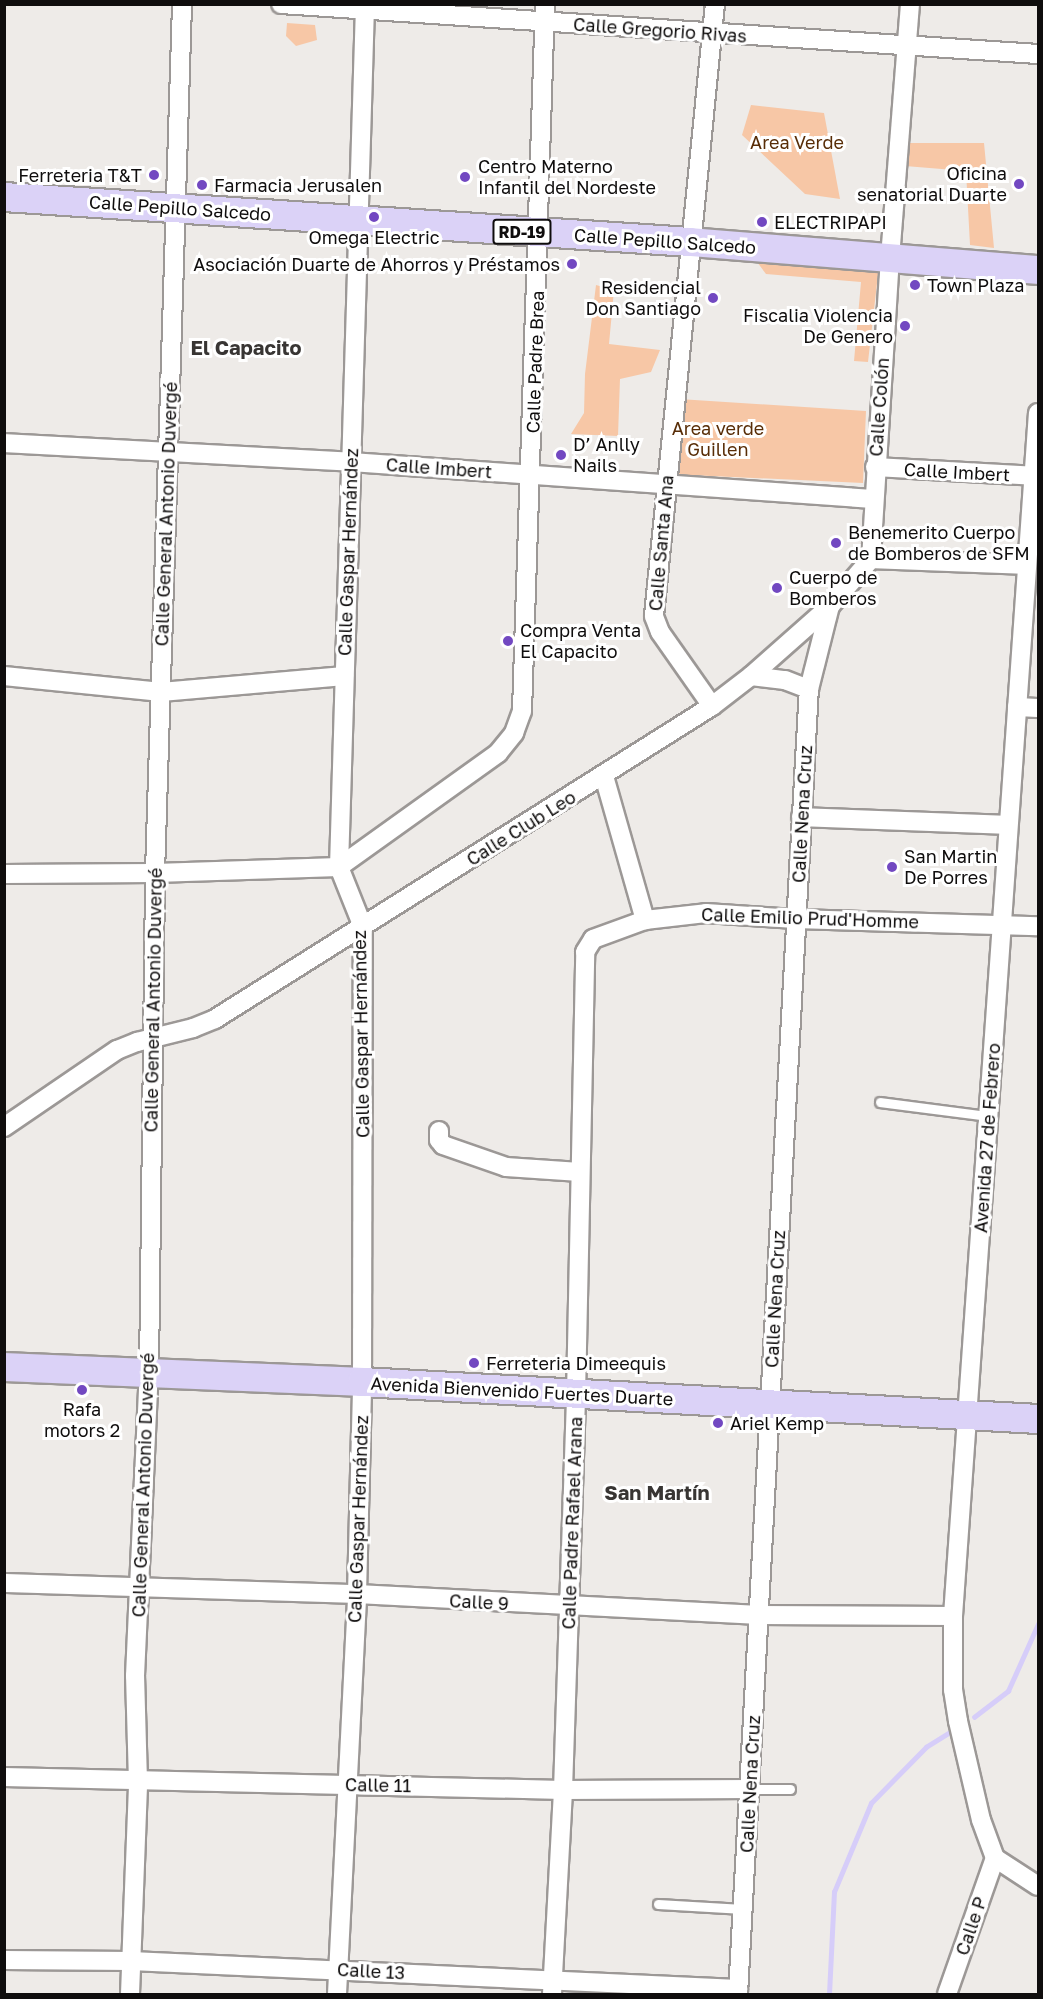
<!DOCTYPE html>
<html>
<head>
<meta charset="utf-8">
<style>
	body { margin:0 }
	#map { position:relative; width:1043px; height:1999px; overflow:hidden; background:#eeebe8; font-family:"Golos Text",sans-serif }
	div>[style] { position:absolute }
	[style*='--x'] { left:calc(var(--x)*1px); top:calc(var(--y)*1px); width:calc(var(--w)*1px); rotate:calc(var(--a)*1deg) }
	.green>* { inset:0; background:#f7c7a6 }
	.stream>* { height:4.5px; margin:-2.25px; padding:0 2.25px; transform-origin:2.25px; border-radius:2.25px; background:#d6cdf9 }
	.roads { filter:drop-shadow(2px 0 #9c9896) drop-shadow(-2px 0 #9c9896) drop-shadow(0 2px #9c9896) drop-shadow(0 -2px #9c9896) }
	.service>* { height:9px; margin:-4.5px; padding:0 4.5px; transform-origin:4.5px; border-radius:4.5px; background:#fff }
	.minor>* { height:18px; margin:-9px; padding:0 9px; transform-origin:9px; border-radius:9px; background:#fff }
	.primary>* { height:28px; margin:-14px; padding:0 14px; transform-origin:14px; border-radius:14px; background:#dbd2f7 }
	.dots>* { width:16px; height:16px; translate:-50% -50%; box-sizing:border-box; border:3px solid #fff; border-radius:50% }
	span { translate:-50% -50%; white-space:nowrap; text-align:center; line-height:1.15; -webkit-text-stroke:6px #fff; paint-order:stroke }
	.shield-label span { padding:2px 4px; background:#fff; border:2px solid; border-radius:4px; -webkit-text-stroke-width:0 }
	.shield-label { font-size:16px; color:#0f0d0d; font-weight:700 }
	.street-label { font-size:18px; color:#0f0d0d }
	.park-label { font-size:18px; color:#582d07 }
	.poi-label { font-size:18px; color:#0f0d0d }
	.left { translate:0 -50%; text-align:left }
	.right { translate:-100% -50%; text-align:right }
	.neighbourhood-label { font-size:20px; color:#383533; font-weight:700 }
	.frame { position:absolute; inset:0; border:6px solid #0f0d0d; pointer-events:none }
</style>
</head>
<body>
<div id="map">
	<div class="green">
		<div style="clip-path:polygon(287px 23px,315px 25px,317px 40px,296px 46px,286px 36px)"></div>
		<div style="clip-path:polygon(751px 105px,824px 113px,840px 199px,805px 194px,742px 135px)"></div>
		<div style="clip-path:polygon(909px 143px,984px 143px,994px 248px,970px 245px,966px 171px,905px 166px)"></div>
		<div style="clip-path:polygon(751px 254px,880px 257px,868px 362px,854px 361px,861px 282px,766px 274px)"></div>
		<div style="clip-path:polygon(596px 285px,614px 290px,609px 344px,660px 350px,651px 372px,620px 379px,618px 436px,571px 434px,584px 413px,585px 374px)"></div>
		<div style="clip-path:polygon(679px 399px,866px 411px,863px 483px,668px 474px)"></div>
	</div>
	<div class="stream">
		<div style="--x:974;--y:1717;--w:43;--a:-37.4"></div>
		<div style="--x:1008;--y:1691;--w:73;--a:-65.9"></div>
		<div style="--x:829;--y:1994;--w:102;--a:-87.2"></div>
		<div style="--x:834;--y:1892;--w:96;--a:-67.4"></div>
		<div style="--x:871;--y:1803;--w:78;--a:-45.5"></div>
		<div style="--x:926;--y:1747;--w:28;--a:-32"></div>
	</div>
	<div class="roads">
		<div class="service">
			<div style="--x:880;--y:1102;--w:109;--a:7.4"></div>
			<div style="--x:751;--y:1789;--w:39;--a:0"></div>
			<div style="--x:658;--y:1904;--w:85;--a:3.4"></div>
		</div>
		<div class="minor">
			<div style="--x:281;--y:4;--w:759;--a:3.78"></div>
			<div style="--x:4;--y:443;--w:348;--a:3.1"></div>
			<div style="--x:351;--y:462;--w:523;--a:4.05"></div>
			<div style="--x:875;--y:467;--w:163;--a:3.2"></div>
			<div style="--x:871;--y:559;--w:302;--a:-86.4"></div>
			<div style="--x:890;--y:258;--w:255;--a:-85.5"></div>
			<div style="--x:871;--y:559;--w:156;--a:2.2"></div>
			<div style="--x:4;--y:676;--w:158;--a:5.8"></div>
			<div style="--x:161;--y:692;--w:184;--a:-5"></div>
			<div style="--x:751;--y:676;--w:34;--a:7"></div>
			<div style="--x:785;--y:680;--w:26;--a:21"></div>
			<div style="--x:712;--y:706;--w:90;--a:-125.1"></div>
			<div style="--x:660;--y:632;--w:17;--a:-111"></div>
			<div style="--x:654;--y:616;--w:615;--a:-84.31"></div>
			<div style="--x:1017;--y:707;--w:21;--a:3"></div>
			<div style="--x:604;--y:776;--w:150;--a:74.1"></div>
			<div style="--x:801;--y:817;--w:207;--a:2.2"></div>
			<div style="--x:4;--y:874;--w:151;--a:-0.4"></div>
			<div style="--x:155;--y:873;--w:184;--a:-1.9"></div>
			<div style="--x:339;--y:867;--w:196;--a:-35.6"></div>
			<div style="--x:498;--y:753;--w:26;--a:-51"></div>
			<div style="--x:514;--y:733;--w:23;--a:-70"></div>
			<div style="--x:522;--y:711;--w:707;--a:-88.14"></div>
			<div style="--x:4;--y:1127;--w:137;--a:-34.3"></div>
			<div style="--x:117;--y:1050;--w:22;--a:-22"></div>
			<div style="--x:137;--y:1042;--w:58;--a:-14"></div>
			<div style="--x:193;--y:1028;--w:24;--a:-22"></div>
			<div style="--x:215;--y:1019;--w:587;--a:-32.2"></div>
			<div style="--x:712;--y:706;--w:49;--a:-37.6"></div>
			<div style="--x:751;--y:676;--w:106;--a:-41.5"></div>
			<div style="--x:830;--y:606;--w:62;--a:-48.9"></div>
			<div style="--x:439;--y:1131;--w:9;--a:90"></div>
			<div style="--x:439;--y:1140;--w:6;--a:51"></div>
			<div style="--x:443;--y:1145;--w:67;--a:19.2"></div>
			<div style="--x:506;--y:1167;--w:74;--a:3.9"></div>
			<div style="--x:4;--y:1583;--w:353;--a:1.8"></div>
			<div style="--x:357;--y:1594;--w:403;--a:3"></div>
			<div style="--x:759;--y:1615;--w:194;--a:0.3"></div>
			<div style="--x:4;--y:1777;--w:559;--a:1.33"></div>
			<div style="--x:563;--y:1790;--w:188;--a:-0.3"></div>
			<div style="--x:995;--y:1858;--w:40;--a:-110.2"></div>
			<div style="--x:981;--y:1820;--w:102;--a:-103.1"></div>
			<div style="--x:958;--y:1721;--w:31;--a:-99"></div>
			<div style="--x:953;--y:1690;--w:74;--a:-90"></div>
			<div style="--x:953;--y:1616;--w:1206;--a:-85.96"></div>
			<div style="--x:995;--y:1858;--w:51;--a:33.1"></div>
			<div style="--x:4;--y:1960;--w:127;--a:0.5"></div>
			<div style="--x:131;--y:1961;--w:608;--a:2.64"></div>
			<div style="--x:130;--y:1994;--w:212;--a:-87.8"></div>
			<div style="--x:138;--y:1782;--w:106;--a:-91.6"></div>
			<div style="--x:135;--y:1676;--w:304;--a:-87.4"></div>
			<div style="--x:149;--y:1372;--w:499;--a:-89.3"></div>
			<div style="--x:155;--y:873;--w:869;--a:-88.22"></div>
			<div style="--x:337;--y:1994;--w:400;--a:-87.1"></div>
			<div style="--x:357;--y:1594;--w:212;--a:-88.6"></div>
			<div style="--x:362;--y:1382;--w:455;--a:-89.9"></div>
			<div style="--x:363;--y:927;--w:65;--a:-111.8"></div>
			<div style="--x:339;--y:867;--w:863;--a:-88.27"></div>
			<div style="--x:552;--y:1994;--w:204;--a:-86.9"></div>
			<div style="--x:563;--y:1790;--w:395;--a:-88.1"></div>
			<div style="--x:576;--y:1395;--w:443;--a:-88.8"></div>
			<div style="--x:585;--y:952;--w:15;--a:-58"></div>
			<div style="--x:593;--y:939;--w:55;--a:-20.1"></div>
			<div style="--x:645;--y:920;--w:61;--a:-6.5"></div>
			<div style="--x:706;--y:913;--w:89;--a:3.9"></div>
			<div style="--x:795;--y:919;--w:243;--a:1.7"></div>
			<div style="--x:738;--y:1994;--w:1307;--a:-86.89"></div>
			<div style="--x:809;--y:689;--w:86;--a:-75.8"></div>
			<div style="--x:947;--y:1994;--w:144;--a:-70.6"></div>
		</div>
		<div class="primary">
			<div style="--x:4;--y:197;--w:687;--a:3.75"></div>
			<div style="--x:690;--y:242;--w:349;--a:4.6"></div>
			<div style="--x:4;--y:1367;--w:358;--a:2.4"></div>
			<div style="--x:362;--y:1382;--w:677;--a:3.13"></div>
		</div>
	</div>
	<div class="dots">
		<div style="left:154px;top:175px;background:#7248c1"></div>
		<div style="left:465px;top:177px;background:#7248c1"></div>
		<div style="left:1019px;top:184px;background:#7248c1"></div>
		<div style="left:202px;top:185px;background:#7248c1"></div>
		<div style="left:374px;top:217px;background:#7248c1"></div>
		<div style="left:762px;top:222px;background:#7248c1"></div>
		<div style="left:572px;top:264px;background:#7248c1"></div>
		<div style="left:915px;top:285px;background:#7248c1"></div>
		<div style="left:713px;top:298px;background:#7248c1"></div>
		<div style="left:905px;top:326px;background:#7248c1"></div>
		<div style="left:561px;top:455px;background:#7248c1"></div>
		<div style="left:836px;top:543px;background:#7248c1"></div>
		<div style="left:777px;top:588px;background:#7248c1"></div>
		<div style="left:508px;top:641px;background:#7248c1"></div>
		<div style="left:892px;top:867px;background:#7248c1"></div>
		<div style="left:474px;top:1363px;background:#7248c1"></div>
		<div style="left:82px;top:1390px;background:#7248c1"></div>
		<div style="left:718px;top:1423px;background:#7248c1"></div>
	</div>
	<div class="shield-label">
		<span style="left:522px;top:232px">RD-19</span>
	</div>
	<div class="street-label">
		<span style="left:660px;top:30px;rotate:4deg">Calle Gregorio Rivas</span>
		<span style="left:180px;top:208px;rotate:4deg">Calle Pepillo Salcedo</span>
		<span style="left:665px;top:241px;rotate:4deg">Calle Pepillo Salcedo</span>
		<span style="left:535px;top:362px;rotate:-88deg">Calle Padre Brea</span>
		<span style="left:879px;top:407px;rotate:-86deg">Calle Colón</span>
		<span style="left:439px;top:468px;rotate:4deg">Calle Imbert</span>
		<span style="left:957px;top:472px;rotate:3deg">Calle Imbert</span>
		<span style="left:166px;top:514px;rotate:-88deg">Calle General Antonio Duvergé</span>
		<span style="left:661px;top:543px;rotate:-85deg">Calle Santa Ana</span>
		<span style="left:348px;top:552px;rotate:-88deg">Calle Gaspar Hernández</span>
		<span style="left:802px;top:814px;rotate:-87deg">Calle Nena Cruz</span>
		<span style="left:521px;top:828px;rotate:-32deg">Calle Club Leo</span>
		<span style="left:810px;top:918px;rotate:2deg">Calle Emilio Prud'Homme</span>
		<span style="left:153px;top:1000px;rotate:-89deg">Calle General Antonio Duvergé</span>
		<span style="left:361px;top:1034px;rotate:-91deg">Calle Gaspar Hernández</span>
		<span style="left:987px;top:1138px;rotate:-86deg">Avenida 27 de Febrero</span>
		<span style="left:775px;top:1299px;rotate:-87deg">Calle Nena Cruz</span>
		<span style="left:522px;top:1391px;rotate:3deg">Avenida Bienvenido Fuertes Duarte</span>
		<span style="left:143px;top:1485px;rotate:-88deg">Calle General Antonio Duvergé</span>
		<span style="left:358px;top:1519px;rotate:-88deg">Calle Gaspar Hernández</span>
		<span style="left:572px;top:1523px;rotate:-88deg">Calle Padre Rafael Arana</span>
		<span style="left:479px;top:1602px;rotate:3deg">Calle 9</span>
		<span style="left:750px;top:1784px;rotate:-87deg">Calle Nena Cruz</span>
		<span style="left:378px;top:1785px;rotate:1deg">Calle 11</span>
		<span style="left:971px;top:1926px;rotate:-71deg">Calle P</span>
		<span style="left:371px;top:1971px;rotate:3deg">Calle 13</span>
	</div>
	<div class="park-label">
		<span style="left:797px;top:142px">Area Verde</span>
		<span style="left:718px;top:439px">Area verde<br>Guillen</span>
	</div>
	<div class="poi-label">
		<span class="left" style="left:478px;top:177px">Centro Materno<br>Infantil del Nordeste</span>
		<span class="right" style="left:1007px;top:184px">Oficina<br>senatorial Duarte</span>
		<span class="right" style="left:142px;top:175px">Ferreteria T&amp;T</span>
		<span class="left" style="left:214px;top:185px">Farmacia Jerusalen</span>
		<span class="left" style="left:774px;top:222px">ELECTRIPAPI</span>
		<span style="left:374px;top:237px">Omega Electric</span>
		<span class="right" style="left:560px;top:264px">Asociación Duarte de Ahorros y Préstamos</span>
		<span class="left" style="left:927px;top:285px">Town Plaza</span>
		<span class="right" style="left:701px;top:298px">Residencial<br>Don Santiago</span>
		<span class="right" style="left:893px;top:326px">Fiscalia Violencia<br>De Genero</span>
		<span class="left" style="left:573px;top:455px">D’ Anlly<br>Nails</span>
		<span class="left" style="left:848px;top:543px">Benemerito Cuerpo<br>de Bomberos de SFM</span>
		<span class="left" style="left:789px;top:588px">Cuerpo de<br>Bomberos</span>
		<span class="left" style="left:520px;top:641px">Compra Venta<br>El Capacito</span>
		<span class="left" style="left:904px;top:867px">San Martin<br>De Porres</span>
		<span class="left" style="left:486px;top:1363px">Ferreteria Dimeequis</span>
		<span style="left:82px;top:1420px">Rafa<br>motors 2</span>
		<span class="left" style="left:730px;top:1423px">Ariel Kemp</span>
	</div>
	<div class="neighbourhood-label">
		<span style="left:246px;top:347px">El Capacito</span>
		<span style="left:657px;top:1492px">San Martín</span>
	</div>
	<div class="frame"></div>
</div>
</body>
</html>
